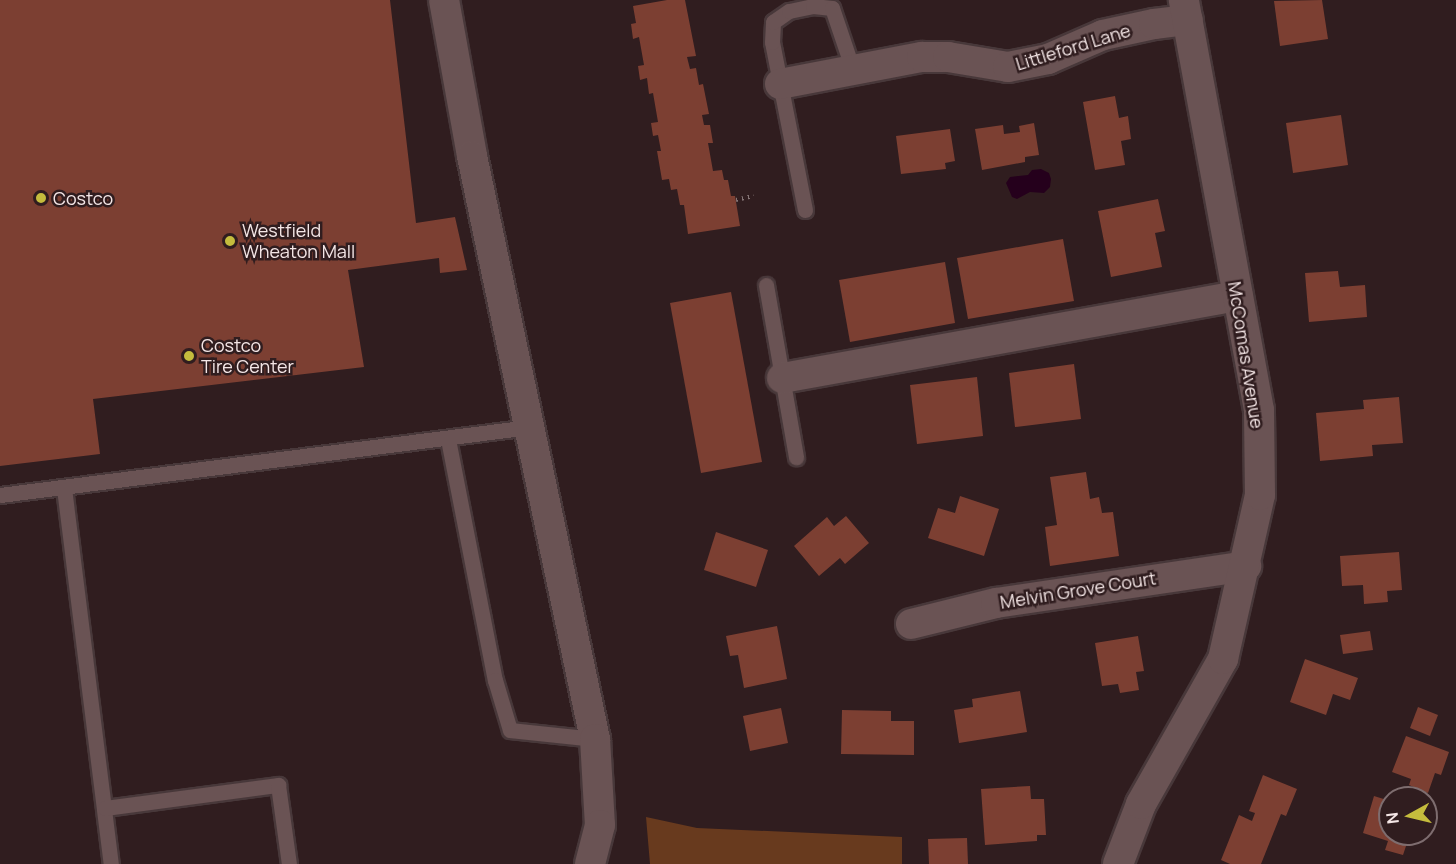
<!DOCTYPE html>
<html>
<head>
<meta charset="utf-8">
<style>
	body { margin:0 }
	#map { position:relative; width:1456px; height:864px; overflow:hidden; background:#301d1f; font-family:Manrope,sans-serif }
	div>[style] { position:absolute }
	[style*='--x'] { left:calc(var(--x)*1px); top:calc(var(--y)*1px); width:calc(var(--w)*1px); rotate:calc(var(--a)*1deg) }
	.green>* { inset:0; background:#683a1e }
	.water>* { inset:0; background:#25001c }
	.building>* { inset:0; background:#7c3f32 }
	.path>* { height:4px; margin-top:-2px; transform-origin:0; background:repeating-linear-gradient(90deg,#857576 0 1.5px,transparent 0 6px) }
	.roads { filter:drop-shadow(2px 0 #48383a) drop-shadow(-2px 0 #48383a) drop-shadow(0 2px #48383a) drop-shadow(0 -2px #48383a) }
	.lane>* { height:15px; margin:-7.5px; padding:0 7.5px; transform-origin:7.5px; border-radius:7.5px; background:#6a5354 }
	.street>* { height:30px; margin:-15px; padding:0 15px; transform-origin:15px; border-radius:15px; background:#6a5354 }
	.dots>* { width:16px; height:16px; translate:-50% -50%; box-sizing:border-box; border:3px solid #301d1f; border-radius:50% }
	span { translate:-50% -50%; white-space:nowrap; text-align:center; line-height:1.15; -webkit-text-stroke:5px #301d1f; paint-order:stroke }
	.street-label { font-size:18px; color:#f4e6e6 }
	.poi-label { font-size:18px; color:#f4e6e6 }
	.left { translate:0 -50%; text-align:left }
	.north { position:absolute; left:1378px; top:786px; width:60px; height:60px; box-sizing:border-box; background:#301d1f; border:2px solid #7e6d6f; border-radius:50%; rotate:262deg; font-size:16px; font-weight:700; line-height:24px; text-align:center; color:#f4e6e6 }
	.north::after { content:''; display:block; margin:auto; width:21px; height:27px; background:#c5bc3d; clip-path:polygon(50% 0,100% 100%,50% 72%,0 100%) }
</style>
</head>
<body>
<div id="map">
	<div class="green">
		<div style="clip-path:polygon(646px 817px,697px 828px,902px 837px,902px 864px,650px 864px)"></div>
	</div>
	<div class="water">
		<div style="clip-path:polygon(1041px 169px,1049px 173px,1051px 179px,1050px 187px,1044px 193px,1030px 192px,1017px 199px,1012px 197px,1006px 183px,1010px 177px,1028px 175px,1032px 170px)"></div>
	</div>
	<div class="building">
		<div style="clip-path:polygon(0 0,390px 0,416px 223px,455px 217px,467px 270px,440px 273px,439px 258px,348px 270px,364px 367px,93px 399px,100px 454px,0 466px)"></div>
		<div style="clip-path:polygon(667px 0,685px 0,696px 56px,687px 57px,690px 69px,696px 68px,699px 85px,703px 84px,709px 114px,702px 115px,704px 125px,710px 125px,713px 143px,708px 143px,713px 171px,722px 170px,724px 180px,728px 180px,731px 196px,735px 196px,740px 226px,688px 234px,684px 205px,680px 205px,677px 189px,671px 190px,669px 179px,662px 180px,657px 151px,661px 151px,658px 135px,653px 136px,651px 123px,658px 122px,653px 93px,649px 94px,647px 78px,640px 80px,638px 66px,644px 65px,639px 37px,633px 39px,631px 24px,636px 23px,633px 6px)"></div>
		<div style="clip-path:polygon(1322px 0,1328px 39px,1280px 46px,1274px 1px)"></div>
		<div style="clip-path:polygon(1115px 96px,1119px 118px,1128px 116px,1131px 139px,1121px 141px,1125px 165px,1095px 170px,1083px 102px)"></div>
		<div style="clip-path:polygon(1341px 115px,1348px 165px,1293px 173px,1286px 123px)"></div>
		<div style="clip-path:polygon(1034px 123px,1039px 155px,1025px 157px,1025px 162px,982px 170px,975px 129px,1003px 125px,1004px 134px,1020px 132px,1019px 126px)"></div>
		<div style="clip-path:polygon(950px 129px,955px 161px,945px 163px,946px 169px,901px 174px,896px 136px)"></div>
		<div style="clip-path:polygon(1158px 199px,1165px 231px,1155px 233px,1162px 267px,1111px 277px,1098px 211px)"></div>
		<div style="clip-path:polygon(1063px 239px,1074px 301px,968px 319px,957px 258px)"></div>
		<div style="clip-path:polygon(945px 262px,955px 323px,850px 342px,839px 280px)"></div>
		<div style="clip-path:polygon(1338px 271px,1340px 287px,1365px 285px,1367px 317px,1309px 322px,1305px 273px)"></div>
		<div style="clip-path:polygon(731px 292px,762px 462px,701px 473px,670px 303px)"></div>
		<div style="clip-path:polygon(1074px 364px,1081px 419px,1015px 427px,1009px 373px)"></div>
		<div style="clip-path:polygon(977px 377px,983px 436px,917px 444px,910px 385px)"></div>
		<div style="clip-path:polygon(1399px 397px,1403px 443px,1372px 445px,1373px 456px,1320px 461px,1316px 413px,1364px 409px,1363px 400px)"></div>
		<div style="clip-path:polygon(1086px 472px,1090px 499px,1099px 497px,1102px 513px,1113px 512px,1119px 556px,1050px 566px,1045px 527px,1057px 525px,1050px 477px)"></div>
		<div style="clip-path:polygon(960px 496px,999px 509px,984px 556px,928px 538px,938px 508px,955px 513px)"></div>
		<div style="clip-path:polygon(846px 516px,869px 543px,845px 564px,840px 558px,819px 576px,794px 546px,827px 517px,834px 526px)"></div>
		<div style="clip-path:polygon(716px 532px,768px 550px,756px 587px,704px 570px)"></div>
		<div style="clip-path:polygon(1399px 552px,1402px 590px,1387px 591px,1388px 602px,1364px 604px,1363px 585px,1342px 586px,1340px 556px)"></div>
		<div style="clip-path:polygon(777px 626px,787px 679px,744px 688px,738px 655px,730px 656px,726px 636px)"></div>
		<div style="clip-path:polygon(1370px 631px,1373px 650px,1343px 654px,1340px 635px)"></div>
		<div style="clip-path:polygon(1138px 636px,1144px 671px,1136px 672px,1139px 690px,1120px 693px,1118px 684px,1102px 686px,1095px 643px)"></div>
		<div style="clip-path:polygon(1305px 659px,1358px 678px,1350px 700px,1333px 694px,1326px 715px,1290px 702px)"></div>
		<div style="clip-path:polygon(1020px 691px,1027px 732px,959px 743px,954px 710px,973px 707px,972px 699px)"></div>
		<div style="clip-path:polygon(1418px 707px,1438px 715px,1430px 736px,1410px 728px)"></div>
		<div style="clip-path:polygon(781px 708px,788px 743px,750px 751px,743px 716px)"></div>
		<div style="clip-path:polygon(842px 710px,891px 711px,891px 721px,914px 721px,914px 755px,841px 754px)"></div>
		<div style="clip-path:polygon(1406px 736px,1449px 752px,1441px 775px,1435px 773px,1428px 793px,1409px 785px,1411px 779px,1392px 772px)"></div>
		<div style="clip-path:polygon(1263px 775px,1297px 789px,1286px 816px,1281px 814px,1261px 864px,1230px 864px,1221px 860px,1239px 815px,1252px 821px,1255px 813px,1249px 811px)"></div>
		<div style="clip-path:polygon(1030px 786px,1031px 799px,1044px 799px,1046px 835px,1037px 835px,1037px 841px,985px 845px,981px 789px)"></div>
		<div style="clip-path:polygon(1374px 796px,1390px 801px,1390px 834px,1410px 834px,1403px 855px,1385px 850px,1388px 841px,1363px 833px)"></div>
		<div style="clip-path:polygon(967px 838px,968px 864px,929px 864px,928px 839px)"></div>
	</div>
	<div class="path">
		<div style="--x:736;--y:200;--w:18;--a:-13"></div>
	</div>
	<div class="roads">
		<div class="lane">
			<div style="--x:805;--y:210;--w:171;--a:-101.1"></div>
			<div style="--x:772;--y:42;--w:20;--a:-87"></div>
			<div style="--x:773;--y:22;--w:19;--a:-35"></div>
			<div style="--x:789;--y:11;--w:25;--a:-12"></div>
			<div style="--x:813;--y:6;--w:19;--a:6"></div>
			<div style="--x:832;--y:8;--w:65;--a:71.3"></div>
			<div style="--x:766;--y:285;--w:175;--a:80.1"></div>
			<div style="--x:448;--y:439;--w:246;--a:79"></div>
			<div style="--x:495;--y:680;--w:52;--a:73.3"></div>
			<div style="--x:510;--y:730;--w:85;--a:6"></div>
			<div style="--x:64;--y:488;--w:379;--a:82.9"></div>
			<div style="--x:0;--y:495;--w:533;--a:-7.32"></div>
			<div style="--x:105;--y:808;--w:175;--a:-7.6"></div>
			<div style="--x:278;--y:785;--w:80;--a:82.1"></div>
		</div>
		<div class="street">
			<div style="--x:444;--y:0;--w:158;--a:79.8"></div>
			<div style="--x:472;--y:156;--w:596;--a:78.09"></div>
			<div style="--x:595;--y:739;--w:86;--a:86.7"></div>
			<div style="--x:600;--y:825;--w:40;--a:104.4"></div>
			<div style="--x:780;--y:84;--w:145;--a:-10.8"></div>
			<div style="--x:922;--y:57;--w:26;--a:0"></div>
			<div style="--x:948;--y:57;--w:61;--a:9.5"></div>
			<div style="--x:1008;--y:67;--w:41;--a:-11.3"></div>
			<div style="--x:1048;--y:59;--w:60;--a:-23.6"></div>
			<div style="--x:1103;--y:35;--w:52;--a:-12.2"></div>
			<div style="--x:1154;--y:24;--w:34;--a:-7"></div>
			<div style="--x:782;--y:378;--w:463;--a:-10.2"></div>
			<div style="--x:911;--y:624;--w:88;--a:-13.9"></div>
			<div style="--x:996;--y:603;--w:253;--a:-8.4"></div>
			<div style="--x:1118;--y:864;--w:64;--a:-69"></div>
			<div style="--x:1141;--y:804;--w:167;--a:-60.5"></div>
			<div style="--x:1223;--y:659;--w:168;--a:-77.3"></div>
			<div style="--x:1260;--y:495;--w:85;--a:-90.7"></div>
			<div style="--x:1259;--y:410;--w:417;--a:-100.4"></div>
		</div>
	</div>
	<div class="dots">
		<div style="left:41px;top:198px;background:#c5bc3d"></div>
		<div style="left:230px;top:241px;background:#c5bc3d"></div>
		<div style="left:189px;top:356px;background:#c5bc3d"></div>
	</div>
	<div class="street-label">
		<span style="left:1073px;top:47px;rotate:-17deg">Littleford Lane</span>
		<span style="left:1246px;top:355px;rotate:81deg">McComas Avenue</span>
		<span style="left:1078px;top:590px;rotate:-9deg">Melvin Grove Court</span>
	</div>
	<div class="poi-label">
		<span class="left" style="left:53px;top:198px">Costco</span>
		<span class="left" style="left:242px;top:241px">Westfield<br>Wheaton Mall</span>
		<span class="left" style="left:201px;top:356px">Costco<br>Tire Center</span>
	</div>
	<div class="north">N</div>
</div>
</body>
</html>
